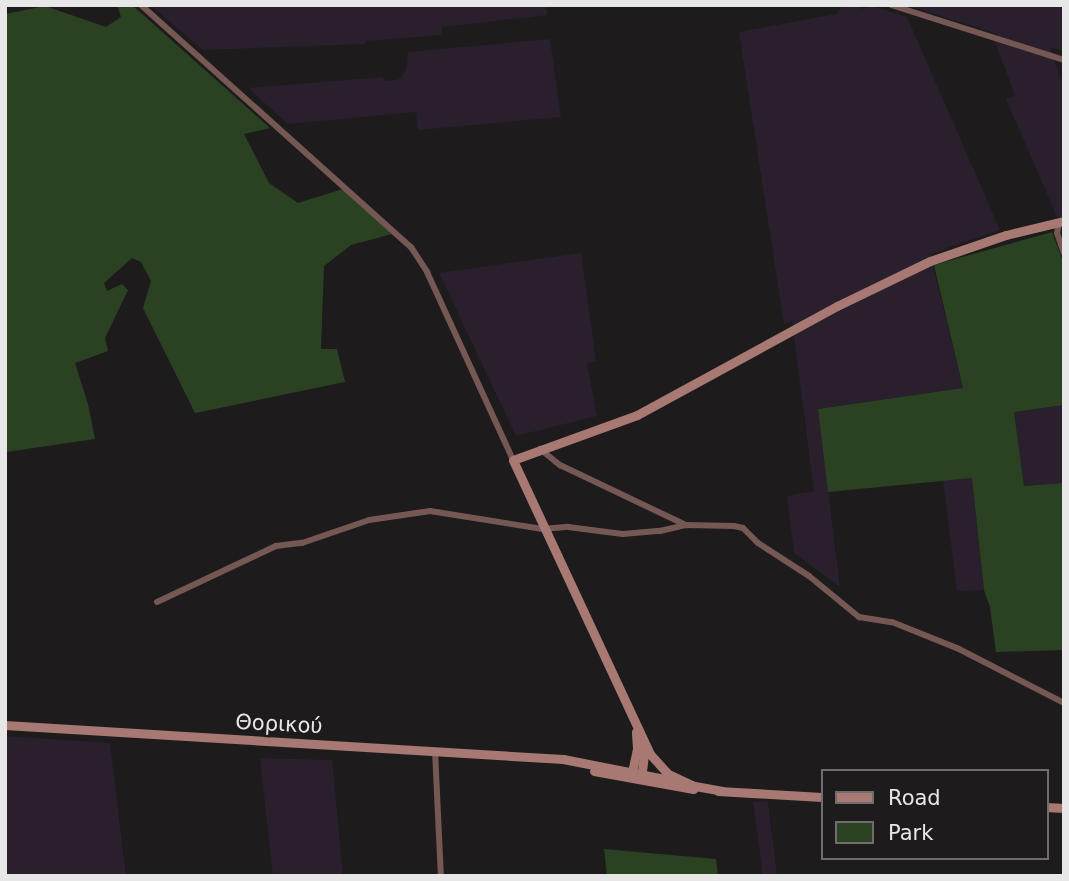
<!DOCTYPE html>
<html>
<head>
<meta charset="utf-8">
<style>
	body { margin:0 }
	#map { position:relative; width:1069px; height:881px; overflow:hidden; background:#1e1b1d; font-family:"DejaVu Sans",sans-serif }
	div>[style] { position:absolute }
	[style*='--x'] { left:calc(var(--x)*1px); top:calc(var(--y)*1px); width:calc(var(--w)*1px); rotate:calc(var(--a)*1deg) }
	.industrial>* { inset:0; background:#291f2d }
	.green>* { inset:0; background:#2a4222 }
	.street>* { height:6px; margin:-3px; padding:0 3px; transform-origin:3px; border-radius:3px; background:#755753 }
	.secondary>* { height:9px; margin:-4.5px; padding:0 4.5px; transform-origin:4.5px; border-radius:4.5px; background:#a87872 }
	span { translate:-50% -50%; white-space:nowrap; text-align:center; line-height:1.15; -webkit-text-stroke:5px #1e1b1d; paint-order:stroke }
	.street-label { font-size:21px; color:#e8e7e8 }
	.frame { position:absolute; inset:0; border:7px solid #e8e7e8; pointer-events:none }
	.legend { position:absolute; left:821px; top:769px; width:228px; height:91px; box-sizing:border-box; background:#1e1b1d; border:2px solid #6f6d6e; margin:0; padding:9px 12px; list-style:none; font-size:21px; color:#e8e7e8 }
	.legend li { display:flex; align-items:center; gap:14px; height:35px }
	.legend b { width:35px; border:2px solid #6f6d6e }
</style>
</head>
<body>
<div id="map">
	<div class="industrial">
		<div style="clip-path:polygon(150px 5px,546px 5px,547px 15px,442px 27px,442px 35px,366px 41px,365px 44px,203px 50px)"></div>
		<div style="clip-path:polygon(843px 5px,859px 5px,862px 9px,873px 6px,907px 17px,1000px 230px,930px 254px,963px 388px,818px 409px,840px 587px,794px 553px,787px 496px,814px 491px,792px 321px,784px 324px,739px 32px,836px 14px)"></div>
		<div style="clip-path:polygon(905px 5px,1064px 5px,1064px 51px,1050px 47px,1064px 89px,1064px 216px,1058px 219px,1006px 99px,1015px 95px,995px 42px,998px 34px)"></div>
		<div style="clip-path:polygon(550px 39px,561px 117px,418px 130px,416px 112px,288px 124px,248px 88px,383px 77px,384px 81px,396px 80px,401px 78px,407px 67px,408px 52px)"></div>
		<div style="clip-path:polygon(581px 253px,596px 361px,587px 363px,597px 416px,516px 436px,439px 273px)"></div>
		<div style="clip-path:polygon(1064px 405px,1064px 483px,1024px 486px,1014px 412px)"></div>
		<div style="clip-path:polygon(972px 478px,984px 590px,957px 591px,943px 480px)"></div>
		<div style="clip-path:polygon(5px 736px,110px 743px,126px 876px,5px 876px)"></div>
		<div style="clip-path:polygon(260px 758px,332px 760px,343px 876px,273px 876px)"></div>
		<div style="clip-path:polygon(753px 802px,768px 802px,777px 876px,763px 876px)"></div>
	</div>
	<div class="green">
		<div style="clip-path:polygon(117px 5px,132px 5px,270px 128px,244px 134px,269px 183px,298px 203px,343px 189px,392px 234px,351px 245px,324px 266px,321px 349px,337px 349px,345px 382px,195px 413px,143px 308px,151px 281px,141px 262px,132px 258px,104px 283px,107px 291px,122px 284px,128px 290px,105px 338px,108px 351px,75px 363px,88px 404px,95px 439px,6px 452px,5px 14px,45px 6px,106px 27px,121px 17px)"></div>
		<div style="clip-path:polygon(1052px 232px,1064px 264px,1064px 405px,1014px 412px,1024px 486px,1064px 483px,1064px 650px,996px 652px,990px 607px,984px 590px,972px 478px,828px 492px,818px 409px,963px 388px,934px 265px)"></div>
		<div style="clip-path:polygon(604px 849px,716px 859px,718px 876px,607px 876px)"></div>
	</div>
	<div class="street">
		<div style="--x:141;--y:5;--w:363;--a:41.9"></div>
		<div style="--x:411;--y:247;--w:30;--a:57"></div>
		<div style="--x:427;--y:272;--w:207;--a:65.4"></div>
		<div style="--x:891;--y:5;--w:182;--a:17.6"></div>
		<div style="--x:1059;--y:223;--w:10;--a:101"></div>
		<div style="--x:1057;--y:233;--w:21;--a:71"></div>
		<div style="--x:540;--y:449;--w:26;--a:39"></div>
		<div style="--x:560;--y:465;--w:140;--a:25.5"></div>
		<div style="--x:157;--y:602;--w:132;--a:-25.2"></div>
		<div style="--x:276;--y:546;--w:26;--a:-7"></div>
		<div style="--x:302;--y:543;--w:71;--a:-18.9"></div>
		<div style="--x:369;--y:520;--w:62;--a:-8.4"></div>
		<div style="--x:430;--y:511;--w:114;--a:9.1"></div>
		<div style="--x:543;--y:529;--w:25;--a:-5"></div>
		<div style="--x:568;--y:527;--w:55;--a:7.3"></div>
		<div style="--x:623;--y:534;--w:37;--a:-5"></div>
		<div style="--x:660;--y:531;--w:27;--a:-13"></div>
		<div style="--x:686;--y:525;--w:48;--a:1.2"></div>
		<div style="--x:734;--y:526;--w:9;--a:13"></div>
		<div style="--x:743;--y:528;--w:21;--a:45"></div>
		<div style="--x:758;--y:543;--w:61;--a:32.9"></div>
		<div style="--x:809;--y:576;--w:65;--a:39.4"></div>
		<div style="--x:859;--y:617;--w:33;--a:9"></div>
		<div style="--x:892;--y:622;--w:72;--a:21.9"></div>
		<div style="--x:959;--y:649;--w:118;--a:27.2"></div>
		<div style="--x:435;--y:751;--w:125;--a:87.3"></div>
	</div>
	<div class="secondary">
		<div style="--x:5;--y:725;--w:559;--a:3.49"></div>
		<div style="--x:563;--y:759;--w:114;--a:11.1"></div>
		<div style="--x:594;--y:771;--w:101;--a:10.3"></div>
		<div style="--x:631;--y:777;--w:30;--a:-78"></div>
		<div style="--x:637;--y:748;--w:16;--a:-94"></div>
		<div style="--x:641;--y:779;--w:31;--a:-83"></div>
		<div style="--x:689;--y:785;--w:34;--a:10"></div>
		<div style="--x:692;--y:785;--w:26;--a:-155"></div>
		<div style="--x:668;--y:774;--w:27;--a:-132"></div>
		<div style="--x:650;--y:754;--w:324;--a:-115"></div>
		<div style="--x:513;--y:460;--w:132;--a:-19.9"></div>
		<div style="--x:637;--y:415;--w:228;--a:-28.6"></div>
		<div style="--x:837;--y:306;--w:103;--a:-25.8"></div>
		<div style="--x:930;--y:261;--w:80;--a:-18.9"></div>
		<div style="--x:1006;--y:235;--w:60;--a:-13.6"></div>
		<div style="--x:718;--y:791;--w:104;--a:3.3"></div>
		<div style="--x:1046;--y:807;--w:18;--a:3"></div>
	</div>
	<div class="street-label">
		<span style="left:279px;top:724px;rotate:3deg">Θορικού</span>
	</div>
	<div class="frame"></div>
	<ul class="legend">
	<li><b style="height:9px;background:#a87872"></b>Road</li>
	<li><b style="height:19px;background:#2a4222"></b>Park</li>
	</ul>
</div>
</body>
</html>
